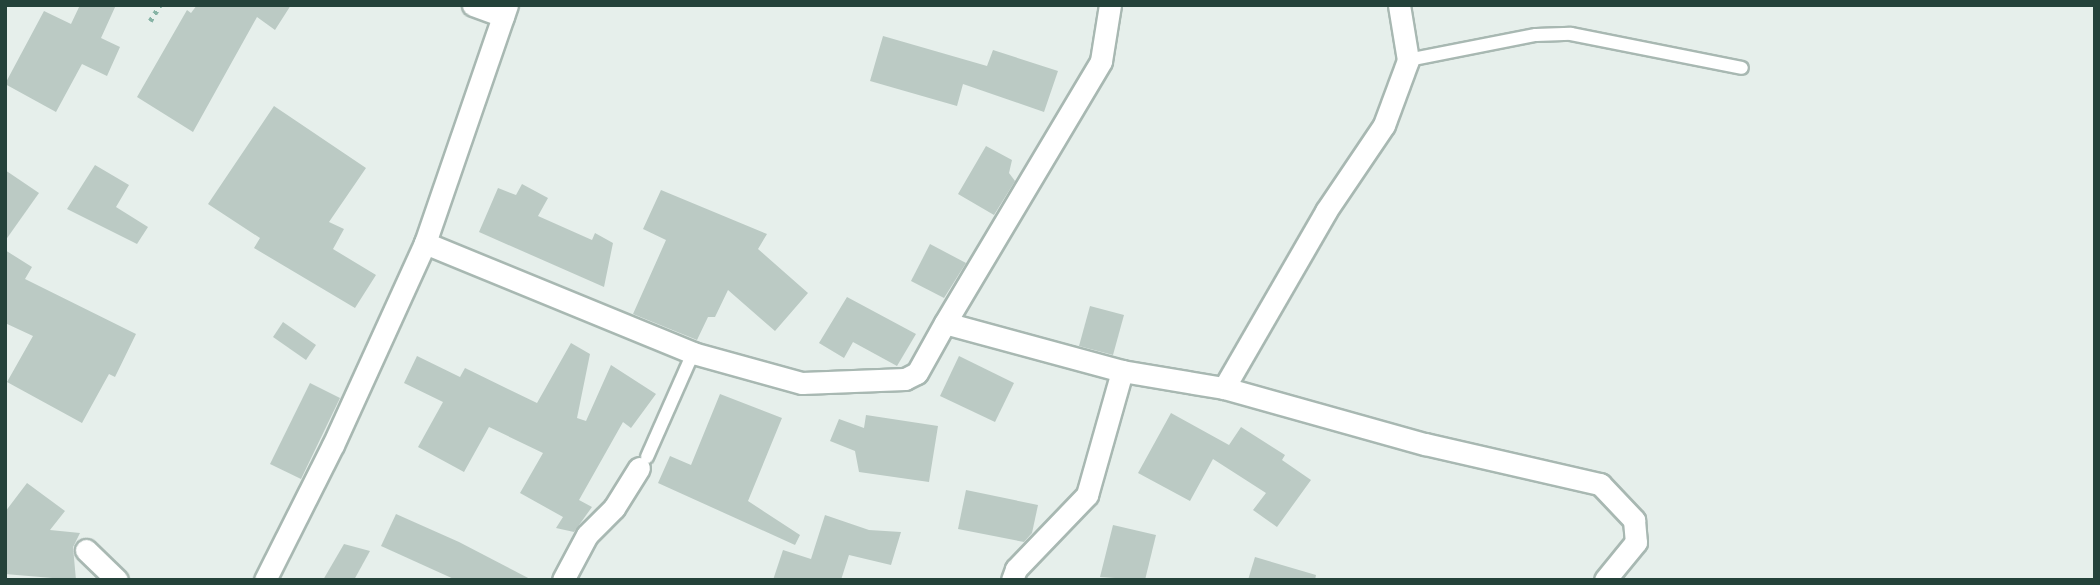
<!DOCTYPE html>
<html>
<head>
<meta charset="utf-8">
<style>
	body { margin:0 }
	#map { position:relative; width:2100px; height:585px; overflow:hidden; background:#e6efeb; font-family:"Asap Condensed",sans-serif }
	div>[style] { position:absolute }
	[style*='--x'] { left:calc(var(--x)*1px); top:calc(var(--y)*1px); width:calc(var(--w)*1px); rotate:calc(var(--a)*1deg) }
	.building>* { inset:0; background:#bbcac4 }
	.path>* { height:4.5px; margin-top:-2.25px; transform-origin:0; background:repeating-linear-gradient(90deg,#86b3a5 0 3.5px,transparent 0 8.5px) }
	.roads { filter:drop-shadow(2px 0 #a8b8b2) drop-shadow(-2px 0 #a8b8b2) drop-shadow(0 2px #a8b8b2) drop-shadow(0 -2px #a8b8b2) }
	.service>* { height:12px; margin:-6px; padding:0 6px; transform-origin:6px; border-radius:6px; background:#fff }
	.minor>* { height:21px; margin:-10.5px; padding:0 10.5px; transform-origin:10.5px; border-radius:10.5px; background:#fff }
	.tertiary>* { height:21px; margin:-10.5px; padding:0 10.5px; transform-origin:10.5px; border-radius:10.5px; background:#fff }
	span { translate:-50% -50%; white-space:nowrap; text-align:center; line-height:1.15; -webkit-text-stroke:5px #f7fbf9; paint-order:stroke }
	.frame { position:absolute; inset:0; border:7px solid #24423a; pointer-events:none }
</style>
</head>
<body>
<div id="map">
	<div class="building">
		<div style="clip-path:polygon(80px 5px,116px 5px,101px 38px,120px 47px,107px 76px,82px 64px,56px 112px,5px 84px,44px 11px,71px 24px)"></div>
		<div style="clip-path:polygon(197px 5px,291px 5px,275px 30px,257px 17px,193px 132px,137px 97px,187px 10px,191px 13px)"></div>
		<div style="clip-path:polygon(883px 36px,987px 66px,993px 50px,1058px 71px,1044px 112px,963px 84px,957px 106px,870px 81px)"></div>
		<div style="clip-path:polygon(274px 106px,366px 168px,329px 222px,344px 229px,333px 249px,376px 275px,355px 308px,254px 248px,260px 238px,208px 204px)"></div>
		<div style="clip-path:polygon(986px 146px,1012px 160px,1009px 173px,1015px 181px,994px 215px,958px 194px)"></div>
		<div style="clip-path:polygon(95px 165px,129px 185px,116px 207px,148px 227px,137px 244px,67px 209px)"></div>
		<div style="clip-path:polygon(5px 170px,39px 193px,5px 241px)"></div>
		<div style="clip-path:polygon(522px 184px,548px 198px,538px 216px,592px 240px,595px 233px,613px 243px,604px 287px,479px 232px,498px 188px,516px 195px)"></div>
		<div style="clip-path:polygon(661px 190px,767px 234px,758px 249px,808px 293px,775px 331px,728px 290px,715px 317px,708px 317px,697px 340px,633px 314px,666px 240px,643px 229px)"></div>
		<div style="clip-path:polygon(930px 244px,966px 263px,944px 298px,911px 281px)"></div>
		<div style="clip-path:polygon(5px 250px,32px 267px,25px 279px,136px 334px,115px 377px,109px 374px,82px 423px,7px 382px,33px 336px,5px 323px)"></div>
		<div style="clip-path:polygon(847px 297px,916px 334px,897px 366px,853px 342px,844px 358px,819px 343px)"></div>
		<div style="clip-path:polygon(1090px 306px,1124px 315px,1113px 355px,1079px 346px)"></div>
		<div style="clip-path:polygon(283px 322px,316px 345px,306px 360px,273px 337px)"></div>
		<div style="clip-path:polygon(571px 343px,590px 354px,577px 418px,586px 421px,611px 365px,656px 394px,631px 428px,623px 422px,579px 500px,592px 507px,574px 532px,556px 528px,563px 517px,520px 493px,543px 453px,489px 427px,464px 472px,418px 447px,443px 402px,404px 383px,417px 356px,460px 377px,465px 368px,537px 403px)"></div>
		<div style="clip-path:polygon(959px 356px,1014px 383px,995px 422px,940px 396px)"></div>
		<div style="clip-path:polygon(310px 383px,340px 398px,301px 479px,270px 464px)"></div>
		<div style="clip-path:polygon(720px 394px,782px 418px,748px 501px,800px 535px,795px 545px,658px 483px,670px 456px,691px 465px)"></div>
		<div style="clip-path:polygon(1171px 413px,1229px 445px,1241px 427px,1285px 455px,1282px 460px,1311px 480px,1277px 527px,1253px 510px,1266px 493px,1213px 459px,1190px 501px,1138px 473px)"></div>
		<div style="clip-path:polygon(866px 415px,938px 426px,929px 482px,859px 472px,855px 451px,830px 441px,839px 419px,864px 428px)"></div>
		<div style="clip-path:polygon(27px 483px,65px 511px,50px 530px,80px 533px,73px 547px,76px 580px,5px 574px,5px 512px)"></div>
		<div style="clip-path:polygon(966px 490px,1038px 505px,1032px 533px,1024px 542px,958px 529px)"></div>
		<div style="clip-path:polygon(396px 514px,459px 542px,532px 580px,456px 580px,381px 546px)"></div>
		<div style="clip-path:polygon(825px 515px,869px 530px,901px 532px,891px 565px,849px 555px,841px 580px,773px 580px,783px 550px,811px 559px)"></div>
		<div style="clip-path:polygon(1113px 525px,1156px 535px,1145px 580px,1100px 577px)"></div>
		<div style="clip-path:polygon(344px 544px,370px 551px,354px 580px,323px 580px)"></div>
		<div style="clip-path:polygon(1255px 557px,1316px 575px,1315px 580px,1248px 580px)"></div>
	</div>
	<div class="path">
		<div style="--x:150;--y:21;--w:19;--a:-58"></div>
	</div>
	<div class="roads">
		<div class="service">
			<div style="--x:1408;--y:60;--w:130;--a:-11.1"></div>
			<div style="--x:1536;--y:35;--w:35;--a:-2"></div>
			<div style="--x:1571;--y:34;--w:174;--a:11.2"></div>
			<div style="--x:647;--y:457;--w:114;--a:-66.1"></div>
		</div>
		<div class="minor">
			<div style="--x:473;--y:5;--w:32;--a:20"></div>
			<div style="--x:425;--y:243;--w:290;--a:22.3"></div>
			<div style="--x:693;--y:353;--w:113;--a:15.4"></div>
			<div style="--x:802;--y:383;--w:103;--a:-2.2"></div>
			<div style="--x:905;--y:379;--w:13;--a:-27"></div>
			<div style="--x:917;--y:373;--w:57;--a:-60.8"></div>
			<div style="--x:945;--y:323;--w:183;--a:15.2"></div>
			<div style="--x:1122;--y:371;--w:103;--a:9.5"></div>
			<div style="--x:1224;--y:388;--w:204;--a:-60"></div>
			<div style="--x:1326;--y:211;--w:104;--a:-56"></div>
			<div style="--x:1384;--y:125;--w:69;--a:-69.7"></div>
			<div style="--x:1408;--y:60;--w:56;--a:-99.3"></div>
			<div style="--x:945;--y:323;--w:305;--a:-59.2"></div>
			<div style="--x:1101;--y:61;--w:57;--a:-80.9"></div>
			<div style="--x:1224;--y:388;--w:209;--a:15.6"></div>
			<div style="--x:1425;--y:444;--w:180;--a:12.9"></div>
			<div style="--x:1600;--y:484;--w:50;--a:46.6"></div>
			<div style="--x:1634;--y:520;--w:22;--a:85"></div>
			<div style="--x:1636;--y:542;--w:49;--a:129.2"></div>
			<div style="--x:86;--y:550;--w:43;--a:44.1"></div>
			<div style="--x:563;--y:580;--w:51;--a:-61.9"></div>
			<div style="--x:587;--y:535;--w:38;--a:-45"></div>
			<div style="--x:614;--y:508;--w:47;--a:-58"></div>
			<div style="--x:1012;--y:580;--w:12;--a:-70"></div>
			<div style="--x:1016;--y:569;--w:103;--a:-46.2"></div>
			<div style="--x:1087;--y:495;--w:129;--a:-74.2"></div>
		</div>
		<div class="tertiary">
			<div style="--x:265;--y:580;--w:151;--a:-63.3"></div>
			<div style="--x:333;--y:445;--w:222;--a:-65.5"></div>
			<div style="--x:425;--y:243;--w:252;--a:-71"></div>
		</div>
	</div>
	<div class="frame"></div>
</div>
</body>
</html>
